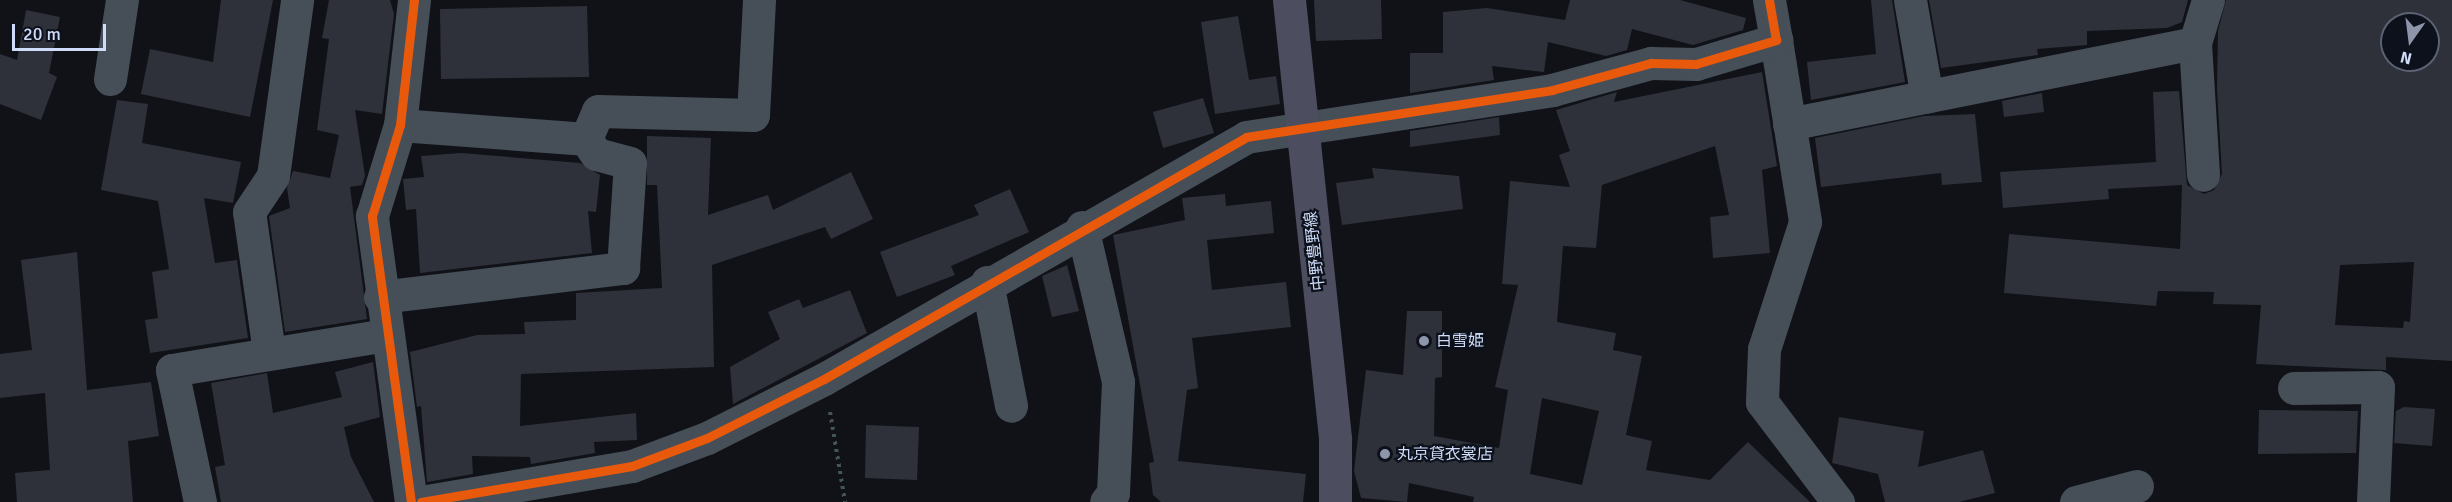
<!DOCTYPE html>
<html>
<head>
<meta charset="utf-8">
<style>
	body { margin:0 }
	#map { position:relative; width:2452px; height:502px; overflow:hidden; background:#101218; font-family:Signika,"Noto Sans JP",sans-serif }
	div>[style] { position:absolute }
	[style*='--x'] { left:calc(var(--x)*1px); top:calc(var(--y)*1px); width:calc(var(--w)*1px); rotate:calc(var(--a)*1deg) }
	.building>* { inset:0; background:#2e313a }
	.path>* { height:4px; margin-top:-2px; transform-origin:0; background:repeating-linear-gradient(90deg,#455555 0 3px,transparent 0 7.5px) }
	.minor>* { height:33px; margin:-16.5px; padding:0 16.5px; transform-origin:16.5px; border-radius:16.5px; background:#464e58 }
	.major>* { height:33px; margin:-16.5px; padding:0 16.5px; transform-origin:16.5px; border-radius:16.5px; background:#4c4d5f }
	.cycleway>* { height:9px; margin:-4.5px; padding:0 4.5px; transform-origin:4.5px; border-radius:4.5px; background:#e8590c }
	.dots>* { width:16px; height:16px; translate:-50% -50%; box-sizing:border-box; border:3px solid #0d111b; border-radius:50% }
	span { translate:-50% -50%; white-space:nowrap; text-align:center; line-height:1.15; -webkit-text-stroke:4.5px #0d111b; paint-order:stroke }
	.street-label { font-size:16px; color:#cedcf9 }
	.poi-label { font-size:16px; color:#cedcf9 }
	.left { translate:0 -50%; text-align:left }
	.north { position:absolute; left:2380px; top:12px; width:60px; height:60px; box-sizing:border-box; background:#0d111b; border:2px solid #5a6274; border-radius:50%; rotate:194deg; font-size:16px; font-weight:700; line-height:24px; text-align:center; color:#cedcf9 }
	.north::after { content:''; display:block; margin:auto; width:21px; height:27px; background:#8c95aa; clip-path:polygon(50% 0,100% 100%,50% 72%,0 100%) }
	.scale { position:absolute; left:12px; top:24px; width:94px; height:27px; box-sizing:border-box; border:3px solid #cedcf9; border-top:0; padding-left:8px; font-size:18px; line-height:21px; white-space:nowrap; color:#cedcf9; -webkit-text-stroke:4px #0d111b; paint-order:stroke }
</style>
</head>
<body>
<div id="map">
	<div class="building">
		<div style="clip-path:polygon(221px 0,273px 0,250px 117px,141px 94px,150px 49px,213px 62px)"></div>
		<div style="clip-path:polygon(329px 0,390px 0,394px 14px,382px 114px,355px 110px,365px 176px,362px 185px,350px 187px,367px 319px,285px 332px,269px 216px,290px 208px,287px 188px,293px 171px,330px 178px,339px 135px,317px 130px,329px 39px,322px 38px)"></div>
		<div style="clip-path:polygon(1314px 0,1381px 0,1382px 39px,1316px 41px)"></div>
		<div style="clip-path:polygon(1570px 0,1680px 0,1746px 18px,1743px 30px,1693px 45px,1632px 29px,1627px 50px,1606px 56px,1548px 42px,1544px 72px,1492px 66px,1494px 80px,1410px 93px,1410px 53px,1443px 53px,1443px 12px,1487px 8px,1565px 20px)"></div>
		<div style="clip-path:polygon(1871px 0,1892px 0,1905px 82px,1811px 100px,1807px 62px,1876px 54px)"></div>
		<div style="clip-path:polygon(1929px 0,2188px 0,2182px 22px,2167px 28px,2087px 31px,2087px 45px,2037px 49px,2038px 55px,1941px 68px)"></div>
		<div style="clip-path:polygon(evenodd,2226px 0,2452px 0,2452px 361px,2386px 357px,2386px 370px,2256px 364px,2261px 305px,2213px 304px,2214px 292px,2158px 291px,2156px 306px,2004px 293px,2009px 234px,2180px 249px,2182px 185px,2108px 189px,2109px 199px,2003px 208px,2000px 172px,2156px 162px,2153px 92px,2179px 91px,2187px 185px,2204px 194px,2214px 190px,2222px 174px,2217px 89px,2218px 31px,2226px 0,2392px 24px,2428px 24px,2428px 60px,2392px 60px,2392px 24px,2226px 0,2414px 262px,2410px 322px,2404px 321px,2403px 328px,2335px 325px,2340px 265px,2414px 262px)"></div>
		<div style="clip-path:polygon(587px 6px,589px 77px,441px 79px,440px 9px)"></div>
		<div style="clip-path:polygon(26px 10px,60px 17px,49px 73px,57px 77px,41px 120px,0 104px,0 54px,17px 60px)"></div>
		<div style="clip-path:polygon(1238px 16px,1249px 80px,1276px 76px,1280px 104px,1215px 114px,1201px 22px)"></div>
		<div style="clip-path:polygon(evenodd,1762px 72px,1777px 166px,1762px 170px,1770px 253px,1713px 258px,1710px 217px,1729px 215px,1715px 146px,1602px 185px,1596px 248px,1563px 246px,1557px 322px,1616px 333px,1613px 350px,1642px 356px,1626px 435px,1652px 441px,1646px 470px,1710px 480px,1748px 442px,1810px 502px,1473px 502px,1474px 497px,1409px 483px,1407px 502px,1361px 498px,1354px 471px,1366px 370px,1403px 375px,1407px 311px,1442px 311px,1442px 377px,1435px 378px,1434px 436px,1499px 448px,1508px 390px,1495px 387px,1518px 285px,1502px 284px,1510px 181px,1570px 187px,1559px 155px,1570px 151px,1556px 110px,1617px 92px,1614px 102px,1762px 72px,1542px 398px,1599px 411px,1582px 485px,1530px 474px,1542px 398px)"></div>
		<div style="clip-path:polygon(2042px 93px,2044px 112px,2004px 117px,2002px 101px)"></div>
		<div style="clip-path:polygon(1203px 98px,1214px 133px,1163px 148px,1153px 112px)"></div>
		<div style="clip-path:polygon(117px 100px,148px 104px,142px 143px,241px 162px,233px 203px,204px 198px,215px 263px,237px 260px,248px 338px,150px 353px,145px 320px,158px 318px,152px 272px,169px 269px,158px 201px,101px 190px)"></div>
		<div style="clip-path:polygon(1975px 114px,1982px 182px,1942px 185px,1941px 173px,1821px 187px,1815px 138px,1924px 116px)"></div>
		<div style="clip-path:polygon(1499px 117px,1500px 135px,1410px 147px,1410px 131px)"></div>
		<div style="clip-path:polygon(647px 136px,711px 138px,708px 215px,768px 195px,773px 210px,851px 172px,873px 219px,831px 239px,825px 227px,712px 265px,714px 367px,521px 374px,520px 426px,636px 413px,637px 440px,594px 442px,595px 453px,531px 464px,530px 457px,472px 456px,473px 474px,427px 482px,421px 406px,417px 407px,410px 352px,477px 335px,525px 334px,524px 322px,576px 320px,576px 293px,662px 288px,657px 185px,647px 185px)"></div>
		<div style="clip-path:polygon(461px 153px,580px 163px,600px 175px,596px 212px,588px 211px,592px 253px,420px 273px,416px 209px,406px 210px,403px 179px,424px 177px,421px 156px)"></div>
		<div style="clip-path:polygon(1372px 168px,1459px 176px,1463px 209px,1342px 225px,1336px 183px,1374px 178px)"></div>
		<div style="clip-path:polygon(1010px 189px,1029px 232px,951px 266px,955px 275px,897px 297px,880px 252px,979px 215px,974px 205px)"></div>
		<div style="clip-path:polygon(1225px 194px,1226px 206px,1271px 201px,1274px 233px,1207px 240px,1212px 290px,1286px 282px,1291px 327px,1192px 338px,1198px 388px,1187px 390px,1178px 461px,1306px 474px,1303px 502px,1161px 502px,1153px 495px,1149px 463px,1154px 462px,1113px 235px,1185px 220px,1182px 198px)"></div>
		<div style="clip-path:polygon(77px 252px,87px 390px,151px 382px,159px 436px,128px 441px,133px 502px,17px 502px,15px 473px,50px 470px,45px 393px,0 398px,0 354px,32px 350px,21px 260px)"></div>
		<div style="clip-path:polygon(1067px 265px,1079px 311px,1052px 317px,1042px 276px)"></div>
		<div style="clip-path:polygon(850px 290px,867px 333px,733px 404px,730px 367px,780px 339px,768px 312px,799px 299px,803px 308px)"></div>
		<div style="clip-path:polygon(373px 362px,380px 417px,344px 427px,351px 457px,374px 502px,221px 502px,215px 467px,225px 465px,211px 383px,267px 373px,273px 413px,342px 397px,335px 372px)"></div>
		<div style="clip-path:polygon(2404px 407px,2435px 409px,2432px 446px,2394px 443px,2396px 411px)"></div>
		<div style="clip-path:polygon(2259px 410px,2358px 411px,2356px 453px,2258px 454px)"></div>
		<div style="clip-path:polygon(1839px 417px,1924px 431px,1918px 467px,1983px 450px,1995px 493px,1959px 502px,1885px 502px,1878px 474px,1832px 463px)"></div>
		<div style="clip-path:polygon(866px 425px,919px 427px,917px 480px,865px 478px)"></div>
	</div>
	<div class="path">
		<div style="--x:830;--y:412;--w:91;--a:80.5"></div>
	</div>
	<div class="minor">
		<div style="--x:1910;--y:0;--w:98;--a:80.1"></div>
		<div style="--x:1776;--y:40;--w:184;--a:80.9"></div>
		<div style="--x:1805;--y:222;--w:133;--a:107.9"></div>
		<div style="--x:1764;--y:349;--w:53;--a:92.2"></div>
		<div style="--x:1762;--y:402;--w:126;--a:52.8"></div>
		<div style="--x:2195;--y:43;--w:132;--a:86.5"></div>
		<div style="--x:110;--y:79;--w:80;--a:-81.4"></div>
		<div style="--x:1789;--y:124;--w:414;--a:-11.3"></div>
		<div style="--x:2195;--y:43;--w:45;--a:-73.2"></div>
		<div style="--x:400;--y:125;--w:187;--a:4.3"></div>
		<div style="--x:586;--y:139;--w:30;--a:-67"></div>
		<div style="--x:598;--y:111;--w:155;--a:1.5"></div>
		<div style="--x:753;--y:115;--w:115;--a:-87"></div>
		<div style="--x:1082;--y:227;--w:159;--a:76.9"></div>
		<div style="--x:1118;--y:382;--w:111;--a:92.6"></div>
		<div style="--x:1113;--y:493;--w:11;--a:128"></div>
		<div style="--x:987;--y:282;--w:126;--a:79"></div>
		<div style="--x:380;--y:297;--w:245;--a:-6.8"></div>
		<div style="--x:623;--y:268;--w:105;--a:-86.2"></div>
		<div style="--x:630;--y:163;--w:35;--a:-165"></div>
		<div style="--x:596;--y:154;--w:18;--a:-124"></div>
		<div style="--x:269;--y:352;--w:141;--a:-98.1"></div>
		<div style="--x:249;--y:212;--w:43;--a:-56.3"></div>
		<div style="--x:273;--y:176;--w:178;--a:-82.2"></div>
		<div style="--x:2294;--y:388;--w:84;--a:-0.7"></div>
		<div style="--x:2378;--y:387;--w:115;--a:92.5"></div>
		<div style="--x:200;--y:502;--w:135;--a:-102"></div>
		<div style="--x:172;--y:370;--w:216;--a:-9.3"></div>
		<div style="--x:411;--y:502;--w:289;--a:-97.8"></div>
		<div style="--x:372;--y:216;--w:95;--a:-72.9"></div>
		<div style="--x:400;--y:125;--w:126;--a:-83.6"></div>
		<div style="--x:421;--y:502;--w:214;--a:-9.7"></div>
		<div style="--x:632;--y:466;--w:80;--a:-20.5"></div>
		<div style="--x:707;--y:438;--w:131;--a:-26.8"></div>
		<div style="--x:824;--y:379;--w:486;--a:-29.8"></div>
		<div style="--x:1246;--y:137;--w:310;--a:-8.7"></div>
		<div style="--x:1552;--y:90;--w:103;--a:-15.3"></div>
		<div style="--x:1651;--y:63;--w:45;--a:1.3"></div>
		<div style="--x:1696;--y:64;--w:84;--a:-16.7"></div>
		<div style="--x:1776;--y:40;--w:41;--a:-99.9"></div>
		<div style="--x:2076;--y:502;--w:63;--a:-14.7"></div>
	</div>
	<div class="major">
		<div style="--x:1289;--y:0;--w:442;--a:84"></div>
		<div style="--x:1335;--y:440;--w:62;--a:90"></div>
	</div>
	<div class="cycleway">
		<div style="--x:411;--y:502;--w:289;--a:-97.8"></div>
		<div style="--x:372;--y:216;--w:95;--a:-72.9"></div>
		<div style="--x:400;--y:125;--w:126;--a:-83.6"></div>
		<div style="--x:421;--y:502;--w:214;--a:-9.7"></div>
		<div style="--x:632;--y:466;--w:80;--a:-20.5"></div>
		<div style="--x:707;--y:438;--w:131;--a:-26.8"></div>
		<div style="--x:824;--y:379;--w:486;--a:-29.8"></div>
		<div style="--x:1246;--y:137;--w:310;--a:-8.7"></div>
		<div style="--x:1552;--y:90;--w:103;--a:-15.3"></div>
		<div style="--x:1651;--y:63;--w:45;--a:1.3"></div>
		<div style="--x:1696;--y:64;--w:84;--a:-16.7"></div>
		<div style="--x:1776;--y:40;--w:41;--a:-99.9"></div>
	</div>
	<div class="dots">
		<div style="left:1424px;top:341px;background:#8c95aa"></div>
		<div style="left:1385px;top:454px;background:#8c95aa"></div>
	</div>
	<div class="street-label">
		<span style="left:1315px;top:251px;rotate:-96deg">中野豊野線</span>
	</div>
	<div class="poi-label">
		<span class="left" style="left:1436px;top:341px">白雪姫</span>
		<span class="left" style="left:1397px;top:454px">丸京貸衣裳店</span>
	</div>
	<div class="north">N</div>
	<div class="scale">20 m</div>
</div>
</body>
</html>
